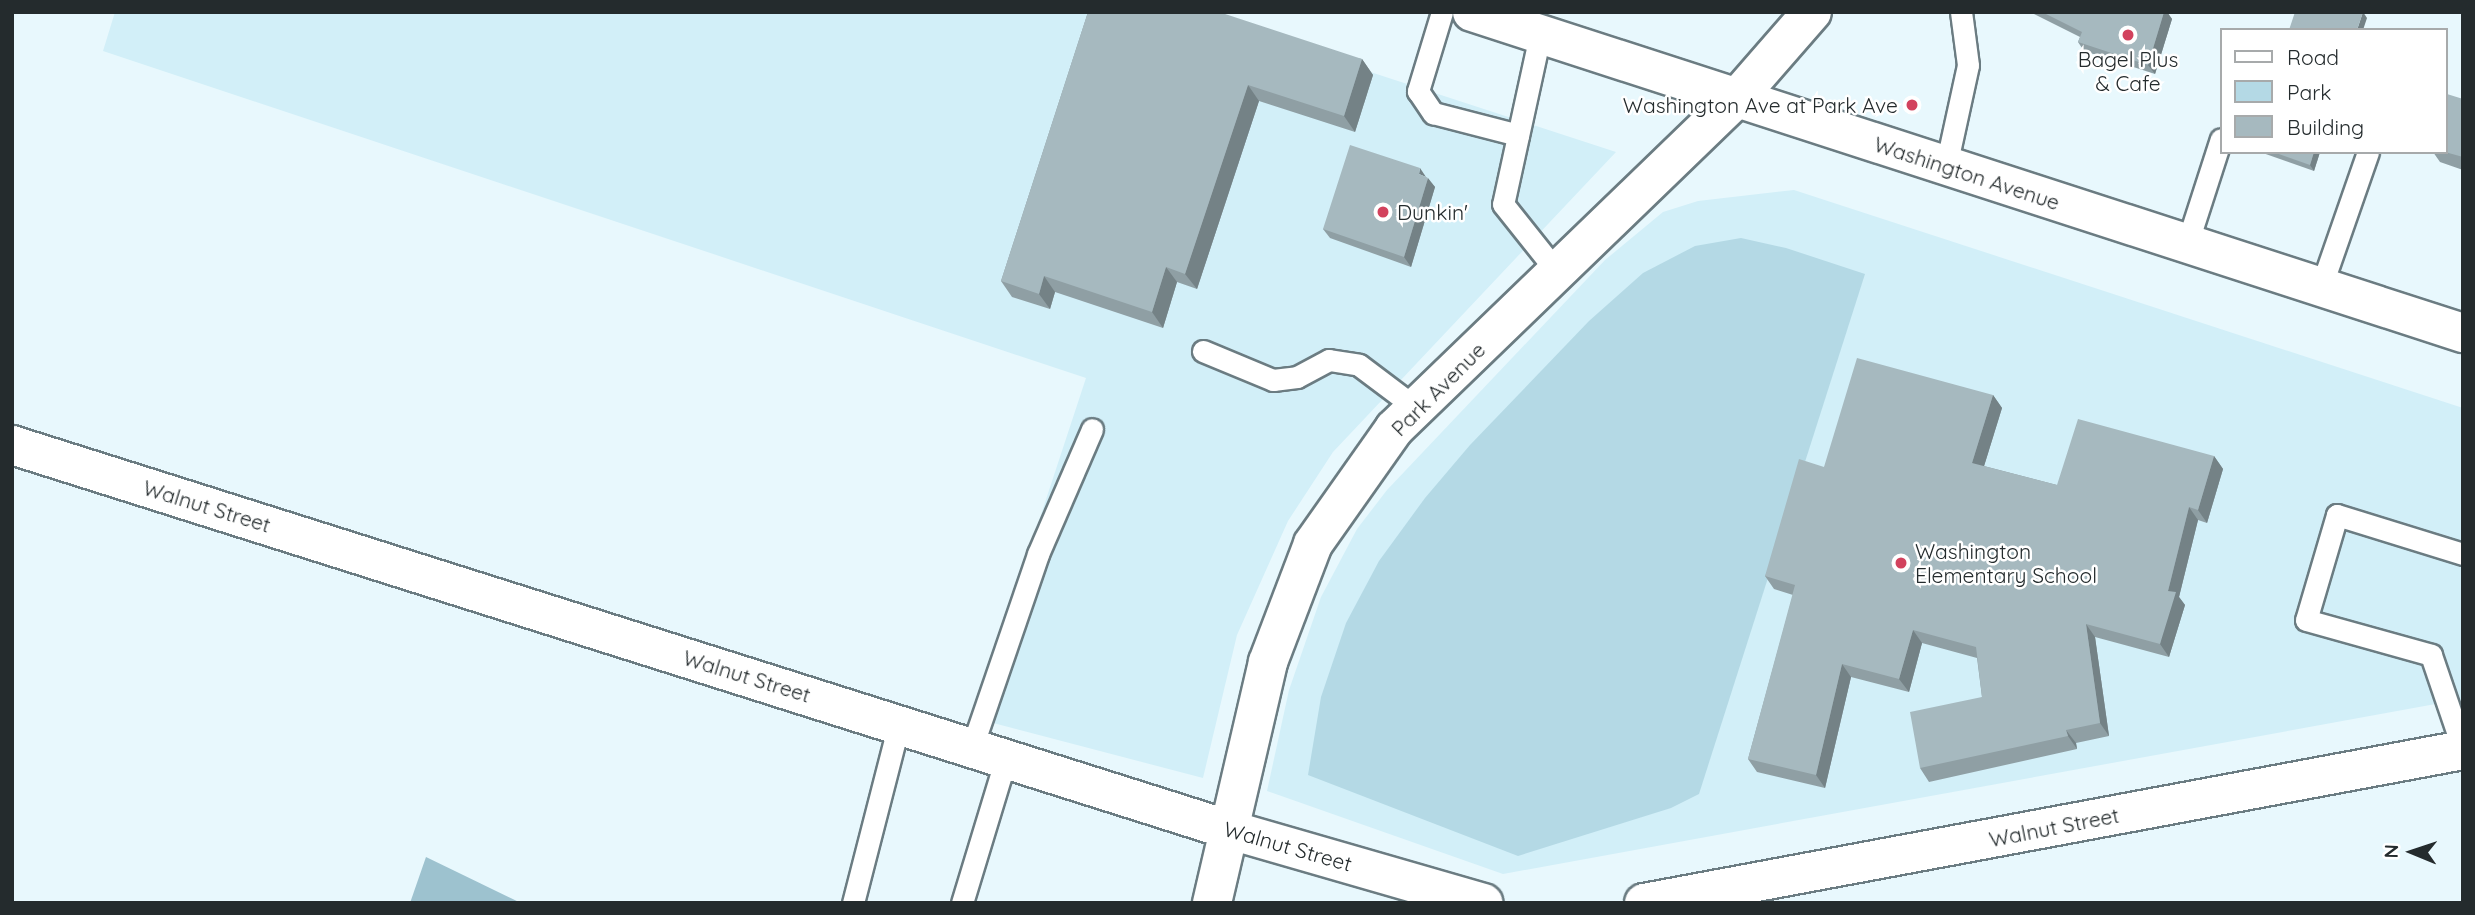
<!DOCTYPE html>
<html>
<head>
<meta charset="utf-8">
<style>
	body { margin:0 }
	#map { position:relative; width:2475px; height:915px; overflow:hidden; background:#e8f8fd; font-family:Quicksand,sans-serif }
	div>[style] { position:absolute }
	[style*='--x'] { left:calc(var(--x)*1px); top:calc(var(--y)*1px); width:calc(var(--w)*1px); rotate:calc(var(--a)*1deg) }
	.built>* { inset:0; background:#d2eff8 }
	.green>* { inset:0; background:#b4d9e5 }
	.forest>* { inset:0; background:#9dc2cf }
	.roads { filter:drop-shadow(2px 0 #6b7c82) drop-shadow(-2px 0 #6b7c82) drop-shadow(0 2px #6b7c82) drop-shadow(0 -2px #6b7c82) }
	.service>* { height:21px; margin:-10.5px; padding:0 10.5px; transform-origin:10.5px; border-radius:10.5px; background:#fff }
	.minor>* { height:38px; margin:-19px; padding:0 19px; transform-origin:19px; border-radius:19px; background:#fff }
	.tertiary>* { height:38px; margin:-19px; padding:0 19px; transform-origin:19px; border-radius:19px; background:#fff }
	.secondary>* { height:38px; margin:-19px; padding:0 19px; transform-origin:19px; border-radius:19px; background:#fff }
	.wall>* { inset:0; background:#8f9fa4 }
	.shaded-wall>* { inset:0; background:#748286 }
	.building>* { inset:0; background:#a6b9bf }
	.dots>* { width:19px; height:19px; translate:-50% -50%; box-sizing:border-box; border:4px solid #fff; border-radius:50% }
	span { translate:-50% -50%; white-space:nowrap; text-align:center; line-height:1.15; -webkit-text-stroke:5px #fff; paint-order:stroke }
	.poi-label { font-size:21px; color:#242b2d }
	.right { translate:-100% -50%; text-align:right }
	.left { translate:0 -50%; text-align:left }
	.street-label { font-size:21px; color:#242b2d }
	.frame { position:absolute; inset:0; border:14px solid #242b2d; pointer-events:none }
	.legend { position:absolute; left:2220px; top:28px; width:228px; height:126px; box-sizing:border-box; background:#fff; border:2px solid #a7aaab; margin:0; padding:9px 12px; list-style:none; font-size:21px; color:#242b2d }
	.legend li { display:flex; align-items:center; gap:14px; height:35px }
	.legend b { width:35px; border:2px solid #a7aaab }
	.north { position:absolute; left:2377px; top:817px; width:70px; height:70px; -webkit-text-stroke:5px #fff; paint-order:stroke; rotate:272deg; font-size:19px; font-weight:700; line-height:28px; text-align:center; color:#242b2d }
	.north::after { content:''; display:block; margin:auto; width:24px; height:32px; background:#242b2d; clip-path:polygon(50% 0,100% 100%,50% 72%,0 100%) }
</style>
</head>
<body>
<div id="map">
	<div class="built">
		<div style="clip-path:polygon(115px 12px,1186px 12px,1616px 152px,1333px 452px,1288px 521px,1237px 635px,1203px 778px,974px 718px,1086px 378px,103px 51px)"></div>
		<div style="clip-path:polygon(1794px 190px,2463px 408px,2463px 699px,1503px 874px,1267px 791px,1289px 690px,1321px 597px,1357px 529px,1387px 490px,1605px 260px,1663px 212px,1698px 201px)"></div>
	</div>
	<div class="green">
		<div style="clip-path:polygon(1741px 238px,1786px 248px,1865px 274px,1699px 794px,1671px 808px,1518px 856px,1308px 775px,1321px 697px,1346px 623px,1379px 561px,1425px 498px,1470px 445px,1589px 321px,1643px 273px,1695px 246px)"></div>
	</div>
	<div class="forest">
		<div style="clip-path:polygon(426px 857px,521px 903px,410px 903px)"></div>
	</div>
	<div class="roads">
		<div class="service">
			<div style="--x:1442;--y:12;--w:83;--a:106.9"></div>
			<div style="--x:1418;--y:91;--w:27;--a:56"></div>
			<div style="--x:1433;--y:113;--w:88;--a:14.5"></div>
			<div style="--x:1540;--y:35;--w:173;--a:102.3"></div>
			<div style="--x:1503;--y:204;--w:87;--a:51.5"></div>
			<div style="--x:1946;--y:166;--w:103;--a:-77.7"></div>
			<div style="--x:1968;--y:65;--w:53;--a:-97.5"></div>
			<div style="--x:2187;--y:244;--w:110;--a:-72.1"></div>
			<div style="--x:2321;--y:287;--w:143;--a:-70.8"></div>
			<div style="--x:1203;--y:351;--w:76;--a:22.5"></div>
			<div style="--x:1273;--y:380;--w:24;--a:-7"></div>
			<div style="--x:1297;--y:377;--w:36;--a:-28"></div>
			<div style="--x:1329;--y:360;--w:30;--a:9"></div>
			<div style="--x:1359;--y:365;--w:71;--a:37"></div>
			<div style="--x:2463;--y:554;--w:132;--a:-162.8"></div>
			<div style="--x:2337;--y:515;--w:109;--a:106.4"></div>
			<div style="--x:2306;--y:620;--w:130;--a:15.6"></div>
			<div style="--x:2431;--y:655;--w:99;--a:71.2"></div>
			<div style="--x:972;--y:747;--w:204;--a:-71.1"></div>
			<div style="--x:1038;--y:554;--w:136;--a:-66.6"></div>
			<div style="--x:853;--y:903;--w:185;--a:-75.6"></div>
			<div style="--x:962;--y:903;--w:152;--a:-73.1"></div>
		</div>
		<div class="minor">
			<div style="--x:12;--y:445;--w:1274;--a:17.54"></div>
			<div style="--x:1227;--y:829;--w:267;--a:16.1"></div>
			<div style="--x:1644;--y:903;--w:833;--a:-10.58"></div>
		</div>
		<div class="tertiary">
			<div style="--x:1212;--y:903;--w:247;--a:-76.9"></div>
			<div style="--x:1268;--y:662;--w:126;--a:-69.1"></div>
			<div style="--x:1313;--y:544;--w:141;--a:-54.8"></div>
			<div style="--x:1394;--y:429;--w:477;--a:-44"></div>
		</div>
		<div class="secondary">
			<div style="--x:1472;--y:12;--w:1042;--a:17.95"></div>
			<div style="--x:1737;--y:98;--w:114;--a:-48.9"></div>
		</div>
	</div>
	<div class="wall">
		<div style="clip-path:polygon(1088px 12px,1362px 59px,1373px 75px,1355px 132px,1259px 101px,1197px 289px,1177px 282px,1163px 328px,1055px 292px,1050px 309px,1012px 297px,1001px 281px)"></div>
		<div style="clip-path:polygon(2030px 12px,2167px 12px,2172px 19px,2155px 74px,2084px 51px,2078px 42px,2080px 37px)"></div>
		<div style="clip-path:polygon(2445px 98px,2463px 99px,2463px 170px,2440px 162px,2433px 152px,2445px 152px)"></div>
		<div style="clip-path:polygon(2260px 152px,2320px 152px,2314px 171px)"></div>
		<div style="clip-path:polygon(1426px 177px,1435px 187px,1411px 267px,1330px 238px,1323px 229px)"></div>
		<div style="clip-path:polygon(1993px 395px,2002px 408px,1984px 466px,2057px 485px,2214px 456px,2223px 469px,2207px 523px,2198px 520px,2179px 597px,2185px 605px,2169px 657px,2095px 637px,2109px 736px,2076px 743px,2077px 749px,1929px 782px,1920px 768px,1982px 697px,1977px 658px,1922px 643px,1909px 692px,1851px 677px,1825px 788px,1757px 772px,1748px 759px,1793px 595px,1774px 589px,1765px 576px,1824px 467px)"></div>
	</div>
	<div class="shaded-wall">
		<div style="clip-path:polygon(2164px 12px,2167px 12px,2172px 19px,2155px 74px,2148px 65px)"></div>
		<div style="clip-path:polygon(2363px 12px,2367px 18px,2363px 30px,2357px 30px)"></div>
		<div style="clip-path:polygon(1362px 59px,1373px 75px,1355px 132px,1344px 116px)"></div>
		<div style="clip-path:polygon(1248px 85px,1259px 101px,1197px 289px,1185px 274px)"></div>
		<div style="clip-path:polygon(2314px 152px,2320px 152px,2314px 171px,2310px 165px)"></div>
		<div style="clip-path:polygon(1420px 168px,1426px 177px,1419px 174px)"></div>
		<div style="clip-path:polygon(1428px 178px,1435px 187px,1411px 267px,1404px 257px)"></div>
		<div style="clip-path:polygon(1166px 267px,1177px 282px,1163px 328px,1152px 312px)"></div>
		<div style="clip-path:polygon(1044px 276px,1055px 292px,1050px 309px,1039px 294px)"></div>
		<div style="clip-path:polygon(1993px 395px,2002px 408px,1981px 476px,1972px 463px)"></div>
		<div style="clip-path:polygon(2214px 456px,2223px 469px,2207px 523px,2198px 510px)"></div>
		<div style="clip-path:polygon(2189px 507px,2198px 520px,2179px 597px,2185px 605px,2169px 657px,2160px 644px,2168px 591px)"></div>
		<div style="clip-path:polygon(2086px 624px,2095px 637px,2109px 736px,2100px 723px)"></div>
		<div style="clip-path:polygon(1913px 630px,1922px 643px,1909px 692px,1899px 679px)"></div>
		<div style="clip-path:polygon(1842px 664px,1851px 677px,1825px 788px,1816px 775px)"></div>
		<div style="clip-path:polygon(2066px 730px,2076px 743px,2077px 749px,2068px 736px)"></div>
	</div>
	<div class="building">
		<div style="clip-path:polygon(1088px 12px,1219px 12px,1362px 59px,1344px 116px,1248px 85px,1185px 274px,1166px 267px,1152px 312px,1044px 276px,1039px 294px,1001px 281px)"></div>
		<div style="clip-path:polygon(2042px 12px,2164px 12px,2148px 65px,2078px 42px,2082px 32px)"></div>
		<div style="clip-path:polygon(2295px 12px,2363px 12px,2357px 30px,2289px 30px)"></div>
		<div style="clip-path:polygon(2447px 94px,2463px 99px,2463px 157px,2445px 152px,2445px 98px)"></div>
		<div style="clip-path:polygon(1350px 145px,1420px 168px,1419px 174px,1428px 178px,1404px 257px,1323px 229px)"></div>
		<div style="clip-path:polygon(2273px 152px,2314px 152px,2310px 165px)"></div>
		<div style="clip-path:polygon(1857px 358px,1993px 395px,1972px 463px,2057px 485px,2078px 419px,2214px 456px,2198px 510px,2189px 507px,2168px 591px,2176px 592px,2160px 644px,2086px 624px,2100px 723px,2066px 730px,2068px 736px,1920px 768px,1910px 712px,1982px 697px,1976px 647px,1913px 630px,1899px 679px,1842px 664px,1816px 775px,1748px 759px,1795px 585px,1765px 576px,1799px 459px,1824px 467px)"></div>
	</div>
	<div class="dots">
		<div style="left:2128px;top:35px;background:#d2425d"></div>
		<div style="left:1912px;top:105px;background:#d2425d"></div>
		<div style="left:1383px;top:212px;background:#d2425d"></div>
		<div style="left:1901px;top:563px;background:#d2425d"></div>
	</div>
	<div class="poi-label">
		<span style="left:2128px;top:71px">Bagel Plus<br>&amp; Cafe</span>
		<span class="right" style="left:1898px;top:105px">Washington Ave at Park Ave</span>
		<span class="left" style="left:1397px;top:212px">Dunkin'</span>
		<span class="left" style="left:1915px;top:563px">Washington<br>Elementary School</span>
	</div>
	<div class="street-label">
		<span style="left:1967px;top:173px;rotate:18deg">Washington Avenue</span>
		<span style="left:1438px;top:389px;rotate:-45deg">Park Avenue</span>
		<span style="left:207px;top:506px;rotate:17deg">Walnut Street</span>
		<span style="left:747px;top:676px;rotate:17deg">Walnut Street</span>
		<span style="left:2054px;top:827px;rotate:-11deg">Walnut Street</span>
		<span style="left:1288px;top:846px;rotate:16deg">Walnut Street</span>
	</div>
	<div class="frame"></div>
	<ul class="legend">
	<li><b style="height:9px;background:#fff"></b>Road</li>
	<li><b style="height:19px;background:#b4d9e5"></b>Park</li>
	<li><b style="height:19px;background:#a6b9bf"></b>Building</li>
	</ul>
	<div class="north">N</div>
</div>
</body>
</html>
